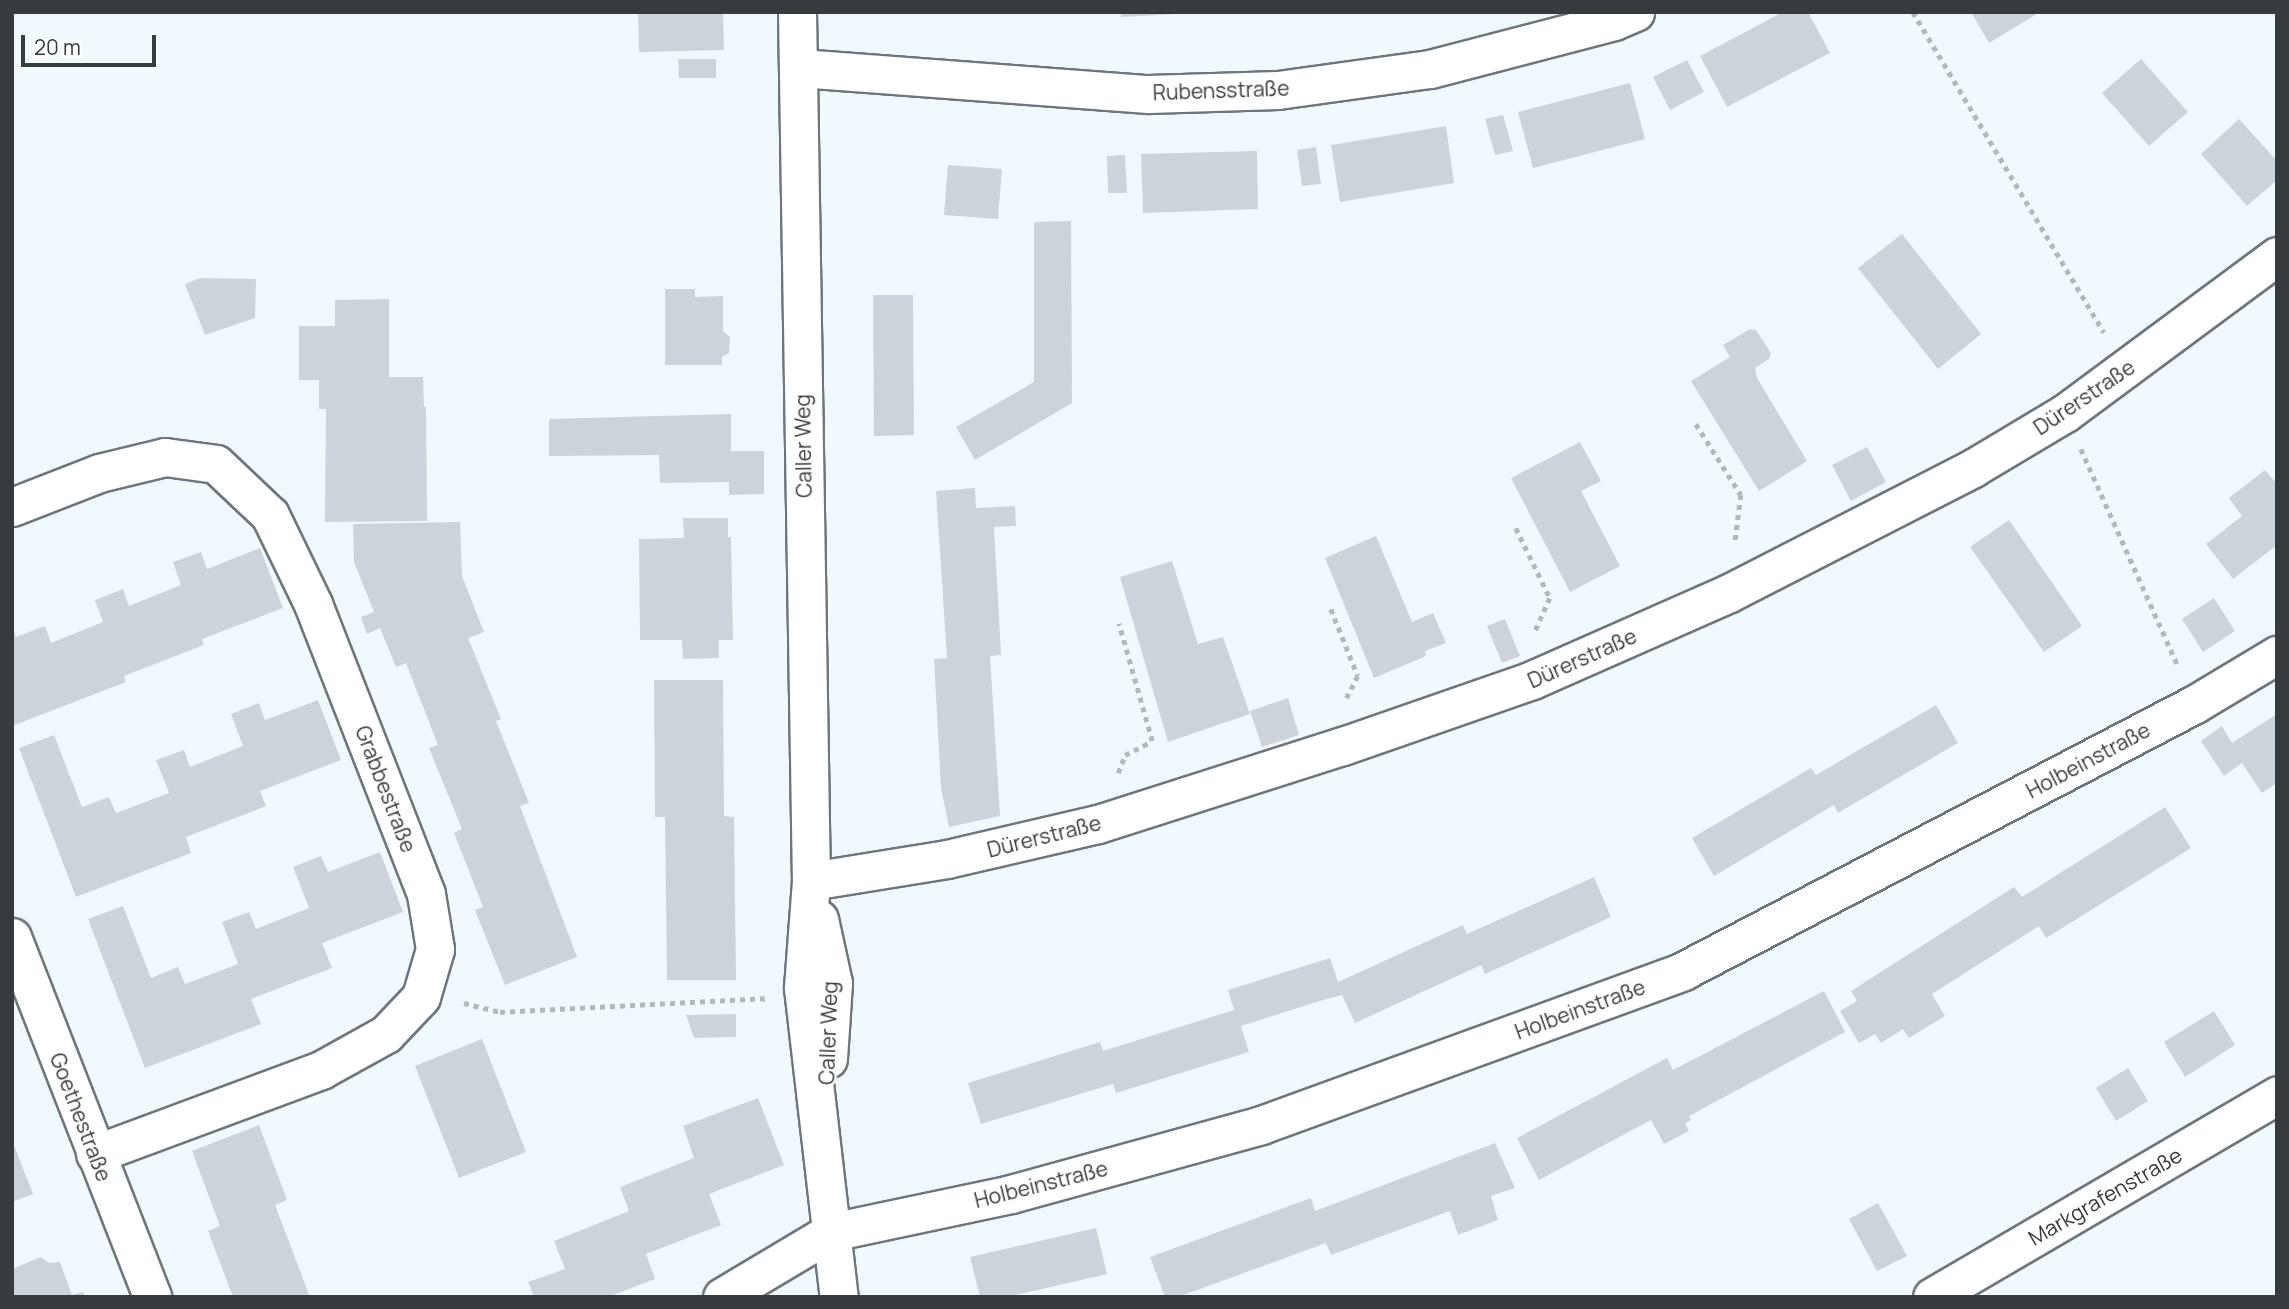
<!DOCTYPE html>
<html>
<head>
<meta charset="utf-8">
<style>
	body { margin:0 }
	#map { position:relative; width:2289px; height:1309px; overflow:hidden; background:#f0f9fe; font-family:Manrope,sans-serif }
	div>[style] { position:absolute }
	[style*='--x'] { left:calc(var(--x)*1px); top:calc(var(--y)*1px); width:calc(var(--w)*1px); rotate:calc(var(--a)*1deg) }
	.building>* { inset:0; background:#ccd3db }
	.path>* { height:4.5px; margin-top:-2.25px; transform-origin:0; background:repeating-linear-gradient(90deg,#b2b9bd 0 5px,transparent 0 10px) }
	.roads { filter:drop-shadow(2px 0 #6d767c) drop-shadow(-2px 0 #6d767c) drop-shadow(0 2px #6d767c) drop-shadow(0 -2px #6d767c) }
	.street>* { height:37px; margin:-18.5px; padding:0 18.5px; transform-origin:18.5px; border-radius:18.5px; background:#fff }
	span { translate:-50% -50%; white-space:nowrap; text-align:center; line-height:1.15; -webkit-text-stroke:5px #fff; paint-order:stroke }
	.street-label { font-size:21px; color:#373b3d }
	.frame { position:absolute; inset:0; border:14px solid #373b3d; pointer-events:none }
	.scale { position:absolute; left:21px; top:35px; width:135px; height:32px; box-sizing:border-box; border:4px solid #373b3d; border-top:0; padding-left:9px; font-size:21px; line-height:24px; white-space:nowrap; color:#373b3d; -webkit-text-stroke:5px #fff; paint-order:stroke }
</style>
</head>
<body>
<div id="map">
	<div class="building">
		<div style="clip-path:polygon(638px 12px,723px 12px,724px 50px,639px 52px)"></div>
		<div style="clip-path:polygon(1121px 12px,1178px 12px,1178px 14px,1121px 17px)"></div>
		<div style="clip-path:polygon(1783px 12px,1808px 12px,1830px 53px,1727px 107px,1700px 56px)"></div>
		<div style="clip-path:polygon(1971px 12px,2040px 12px,1989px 43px)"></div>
		<div style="clip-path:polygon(678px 59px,716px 59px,716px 78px,679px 78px)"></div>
		<div style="clip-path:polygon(2141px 59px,2188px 112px,2149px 146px,2102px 93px)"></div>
		<div style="clip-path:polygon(1687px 60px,1704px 92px,1670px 110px,1653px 77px)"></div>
		<div style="clip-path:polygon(1630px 83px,1645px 139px,1533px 168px,1518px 112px)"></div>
		<div style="clip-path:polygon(1503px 115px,1513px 151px,1495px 155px,1485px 119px)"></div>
		<div style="clip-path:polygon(2239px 119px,2277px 161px,2277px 180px,2247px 206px,2201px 154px)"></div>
		<div style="clip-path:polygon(1446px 126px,1454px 183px,1340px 202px,1331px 145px)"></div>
		<div style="clip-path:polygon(1316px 147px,1321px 184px,1302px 186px,1297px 150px)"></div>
		<div style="clip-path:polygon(1257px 151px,1258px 209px,1143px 213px,1141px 154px)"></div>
		<div style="clip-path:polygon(1125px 155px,1127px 193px,1108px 193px,1107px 156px)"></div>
		<div style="clip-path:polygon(948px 165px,1002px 169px,998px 219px,944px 215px)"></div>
		<div style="clip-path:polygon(1071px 221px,1072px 403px,975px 460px,956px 427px,1034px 382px,1034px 222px)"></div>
		<div style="clip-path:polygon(1902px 234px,1981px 334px,1938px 369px,1858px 268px)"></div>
		<div style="clip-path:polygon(200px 278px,256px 279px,255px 318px,205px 335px,185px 284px)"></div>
		<div style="clip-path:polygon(665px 289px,695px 289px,695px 297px,723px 296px,723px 331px,730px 337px,729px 353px,722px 357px,722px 365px,665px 365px)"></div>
		<div style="clip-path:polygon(873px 295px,913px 295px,914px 435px,874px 436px)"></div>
		<div style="clip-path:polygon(389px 299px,389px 377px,423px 377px,424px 407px,426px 407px,427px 521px,325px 522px,326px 409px,319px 409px,319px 380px,299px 380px,299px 326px,335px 326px,335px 300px)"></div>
		<div style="clip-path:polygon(1750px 329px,1756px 330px,1771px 353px,1769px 359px,1755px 368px,1757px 378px,1807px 461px,1759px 491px,1691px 381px,1730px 357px,1723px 345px)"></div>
		<div style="clip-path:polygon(731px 414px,731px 451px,764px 451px,764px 494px,729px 495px,729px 482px,660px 483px,659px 455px,549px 456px,549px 419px)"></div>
		<div style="clip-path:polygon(1580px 442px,1601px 481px,1581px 491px,1620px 566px,1570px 592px,1511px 478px)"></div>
		<div style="clip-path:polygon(1867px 447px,1886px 482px,1851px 501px,1832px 465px)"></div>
		<div style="clip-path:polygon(2265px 470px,2277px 484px,2277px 545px,2233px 579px,2206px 544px,2242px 516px,2229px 498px)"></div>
		<div style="clip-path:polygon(975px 488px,976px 508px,1015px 506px,1016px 526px,994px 527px,1001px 655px,990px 656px,1000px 816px,949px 827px,941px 788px,934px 659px,947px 658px,936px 491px)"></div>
		<div style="clip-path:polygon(683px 518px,728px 518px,728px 537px,731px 537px,733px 640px,719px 640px,719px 658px,683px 659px,682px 640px,640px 640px,639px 539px,684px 538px)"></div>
		<div style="clip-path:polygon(2009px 520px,2082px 626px,2044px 652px,1970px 547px)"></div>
		<div style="clip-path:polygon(460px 522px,462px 576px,484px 632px,468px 638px,501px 719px,496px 721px,529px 803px,520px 806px,577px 957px,505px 985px,475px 910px,483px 907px,454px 833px,462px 829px,429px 748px,438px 745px,406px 663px,396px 667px,380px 628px,367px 634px,361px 617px,374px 612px,354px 562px,353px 524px)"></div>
		<div style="clip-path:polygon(1376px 536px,1412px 622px,1433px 613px,1446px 643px,1425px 651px,1426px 656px,1374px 678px,1325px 558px)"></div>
		<div style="clip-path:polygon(260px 548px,283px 608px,202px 639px,204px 645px,124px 676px,126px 682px,12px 726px,12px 626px,16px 637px,45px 626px,51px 643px,103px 622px,95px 600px,123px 589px,129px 606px,181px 585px,173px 562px,201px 552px,207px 569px)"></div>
		<div style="clip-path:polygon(1172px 561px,1198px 644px,1223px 637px,1250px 714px,1168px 742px,1120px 577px)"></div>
		<div style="clip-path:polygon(2214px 598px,2235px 631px,2203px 652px,2182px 619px)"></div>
		<div style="clip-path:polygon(1505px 619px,1520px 656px,1502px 663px,1487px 626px)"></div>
		<div style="clip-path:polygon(654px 680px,723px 680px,724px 816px,734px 817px,736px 980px,667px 980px,665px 817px,655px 817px)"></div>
		<div style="clip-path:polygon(1288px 698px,1299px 735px,1262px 747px,1250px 711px)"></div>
		<div style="clip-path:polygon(318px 700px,341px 760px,260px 791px,266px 806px,186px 837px,191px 853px,76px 897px,19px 748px,54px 735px,82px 807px,109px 797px,116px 813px,169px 793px,156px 760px,184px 750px,190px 767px,243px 746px,231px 714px,259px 703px,265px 720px)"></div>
		<div style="clip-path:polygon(1936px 705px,1958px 743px,1838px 813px,1834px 805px,1714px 876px,1692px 838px,1811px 768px,1816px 775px)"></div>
		<div style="clip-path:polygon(2277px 714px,2277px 783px,2262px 793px,2242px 763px,2224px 776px,2201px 741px,2222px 726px,2232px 743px)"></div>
		<div style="clip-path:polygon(2165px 807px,2191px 848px,2046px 938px,2039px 926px,1932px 994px,1945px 1016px,1909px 1038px,1903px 1029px,1881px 1043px,1875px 1034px,1859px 1043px,1840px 1011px,1857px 1001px,1851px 991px,2014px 887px,2022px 897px)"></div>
		<div style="clip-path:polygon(380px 852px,403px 912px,322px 943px,332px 968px,251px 999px,261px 1024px,145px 1068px,88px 919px,123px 906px,151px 978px,178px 967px,185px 984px,238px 964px,222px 922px,249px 912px,256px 929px,309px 908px,293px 867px,321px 856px,328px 872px)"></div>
		<div style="clip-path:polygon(1594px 877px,1611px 917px,1485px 974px,1481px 965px,1355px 1023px,1342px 995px,1323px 1000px,1241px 1026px,1249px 1052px,1116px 1093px,1113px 1084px,981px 1124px,968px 1083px,1100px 1042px,1103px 1051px,1234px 1010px,1228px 990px,1330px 958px,1338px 982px,1463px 925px,1467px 934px)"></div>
		<div style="clip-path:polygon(1824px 991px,1845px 1032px,1689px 1116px,1691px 1120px,1685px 1124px,1689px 1131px,1664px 1144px,1651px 1120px,1539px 1180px,1517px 1138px,1667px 1058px,1673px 1070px)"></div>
		<div style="clip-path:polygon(2214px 1011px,2235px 1045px,2185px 1077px,2164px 1042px)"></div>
		<div style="clip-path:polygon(736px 1014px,736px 1037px,694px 1038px,686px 1015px)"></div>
		<div style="clip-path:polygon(482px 1039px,526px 1152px,459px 1178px,415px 1066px)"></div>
		<div style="clip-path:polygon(2128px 1068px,2148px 1101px,2116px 1121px,2096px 1088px)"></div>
		<div style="clip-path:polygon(758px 1098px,784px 1165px,709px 1194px,721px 1225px,646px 1254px,655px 1279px,608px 1297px,534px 1297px,528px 1282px,565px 1269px,554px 1241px,629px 1211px,620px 1187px,694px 1158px,683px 1126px)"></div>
		<div style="clip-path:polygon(259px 1125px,287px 1200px,275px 1205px,310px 1297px,233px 1297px,208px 1231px,220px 1226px,192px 1151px)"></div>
		<div style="clip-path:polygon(12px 1140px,33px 1194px,12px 1202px)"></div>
		<div style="clip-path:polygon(1495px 1143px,1515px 1188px,1491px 1196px,1498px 1220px,1458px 1235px,1450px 1211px,1331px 1255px,1326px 1243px,1178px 1297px,1165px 1297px,1150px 1257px,1311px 1198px,1315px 1211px)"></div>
		<div style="clip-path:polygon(1878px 1203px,1907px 1256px,1877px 1271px,1849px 1219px)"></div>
		<div style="clip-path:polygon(1096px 1228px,1107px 1274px,1007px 1297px,980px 1297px,970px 1257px)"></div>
		<div style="clip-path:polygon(41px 1257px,49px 1263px,60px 1262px,72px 1295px,83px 1292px,85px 1297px,12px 1297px,12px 1269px)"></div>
	</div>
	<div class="path">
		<div style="--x:1913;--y:12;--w:373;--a:59.2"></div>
		<div style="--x:1696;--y:424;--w:84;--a:57.6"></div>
		<div style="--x:1741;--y:495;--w:48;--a:97.1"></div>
		<div style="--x:2081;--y:449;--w:240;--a:65.9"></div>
		<div style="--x:1516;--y:528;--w:78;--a:64.1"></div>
		<div style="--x:1550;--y:598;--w:39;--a:114"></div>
		<div style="--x:1331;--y:609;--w:72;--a:68.1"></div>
		<div style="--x:1358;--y:676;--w:27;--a:117"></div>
		<div style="--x:1118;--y:773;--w:19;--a:-69"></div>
		<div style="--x:1125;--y:755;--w:30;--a:-27"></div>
		<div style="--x:1152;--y:741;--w:122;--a:-105.8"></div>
		<div style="--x:464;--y:1003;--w:37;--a:14"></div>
		<div style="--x:500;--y:1012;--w:265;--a:-3"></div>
	</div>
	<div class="roads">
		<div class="street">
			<div style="--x:797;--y:12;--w:869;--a:89.08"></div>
			<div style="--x:811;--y:881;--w:107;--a:94.3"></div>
			<div style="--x:803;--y:988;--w:311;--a:83.4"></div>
			<div style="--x:800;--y:68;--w:349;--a:4.3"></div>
			<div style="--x:1148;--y:94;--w:130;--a:-1.8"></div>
			<div style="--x:1278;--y:90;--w:153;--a:-7.9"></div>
			<div style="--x:1430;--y:69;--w:190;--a:-14.6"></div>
			<div style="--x:1614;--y:21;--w:23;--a:-23"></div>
			<div style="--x:12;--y:507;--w:93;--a:-21.3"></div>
			<div style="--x:99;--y:473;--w:68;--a:-13.6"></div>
			<div style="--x:165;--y:457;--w:51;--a:7.8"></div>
			<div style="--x:216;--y:464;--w:74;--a:43.4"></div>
			<div style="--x:270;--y:515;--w:99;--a:64.2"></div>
			<div style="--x:313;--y:604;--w:311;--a:68.7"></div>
			<div style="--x:426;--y:894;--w:56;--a:80.7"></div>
			<div style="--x:435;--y:949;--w:50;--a:106.3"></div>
			<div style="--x:421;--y:997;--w:51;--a:133.4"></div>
			<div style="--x:386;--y:1034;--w:74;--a:151"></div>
			<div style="--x:321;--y:1070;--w:241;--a:159.6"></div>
			<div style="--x:811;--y:881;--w:138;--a:-9.2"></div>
			<div style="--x:947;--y:859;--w:155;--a:-13.1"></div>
			<div style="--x:1098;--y:824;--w:257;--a:-17.7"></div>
			<div style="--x:1343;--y:746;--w:200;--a:-19.2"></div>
			<div style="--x:1532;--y:680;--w:215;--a:-23.8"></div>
			<div style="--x:1729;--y:593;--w:274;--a:-27.1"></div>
			<div style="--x:1973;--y:468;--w:107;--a:-30.9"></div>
			<div style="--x:2065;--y:413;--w:264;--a:-36.5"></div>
			<div style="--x:819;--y:919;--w:66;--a:77.7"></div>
			<div style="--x:833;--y:983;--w:76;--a:93.8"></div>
			<div style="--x:12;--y:937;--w:386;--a:68.7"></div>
			<div style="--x:722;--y:1297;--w:127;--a:-30.8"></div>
			<div style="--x:831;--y:1232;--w:184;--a:-11.9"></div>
			<div style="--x:1011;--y:1194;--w:259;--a:-15.4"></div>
			<div style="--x:1261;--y:1125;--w:449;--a:-20"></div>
			<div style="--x:1683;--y:971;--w:577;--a:-27.54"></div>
			<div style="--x:2195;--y:704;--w:96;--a:-30.9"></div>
			<div style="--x:1932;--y:1297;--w:400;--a:-30.3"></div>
		</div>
	</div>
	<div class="street-label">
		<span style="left:1221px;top:90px;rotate:-2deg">Rubensstraße</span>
		<span style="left:2084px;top:397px;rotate:-34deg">Dürerstraße</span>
		<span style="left:803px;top:446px;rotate:-91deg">Caller Weg</span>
		<span style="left:1582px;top:658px;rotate:-24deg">Dürerstraße</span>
		<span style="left:2088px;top:760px;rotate:-28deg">Holbeinstraße</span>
		<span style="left:386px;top:789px;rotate:69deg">Grabbestraße</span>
		<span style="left:1044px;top:836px;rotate:-14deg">Dürerstraße</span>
		<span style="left:1580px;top:1009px;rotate:-20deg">Holbeinstraße</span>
		<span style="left:828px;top:1033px;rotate:-88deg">Caller Weg</span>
		<span style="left:81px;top:1117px;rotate:69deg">Goethestraße</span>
		<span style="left:1041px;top:1184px;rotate:-14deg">Holbeinstraße</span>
		<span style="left:2105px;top:1196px;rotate:-30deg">Markgrafenstraße</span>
	</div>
	<div class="frame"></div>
	<div class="scale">20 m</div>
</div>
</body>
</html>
